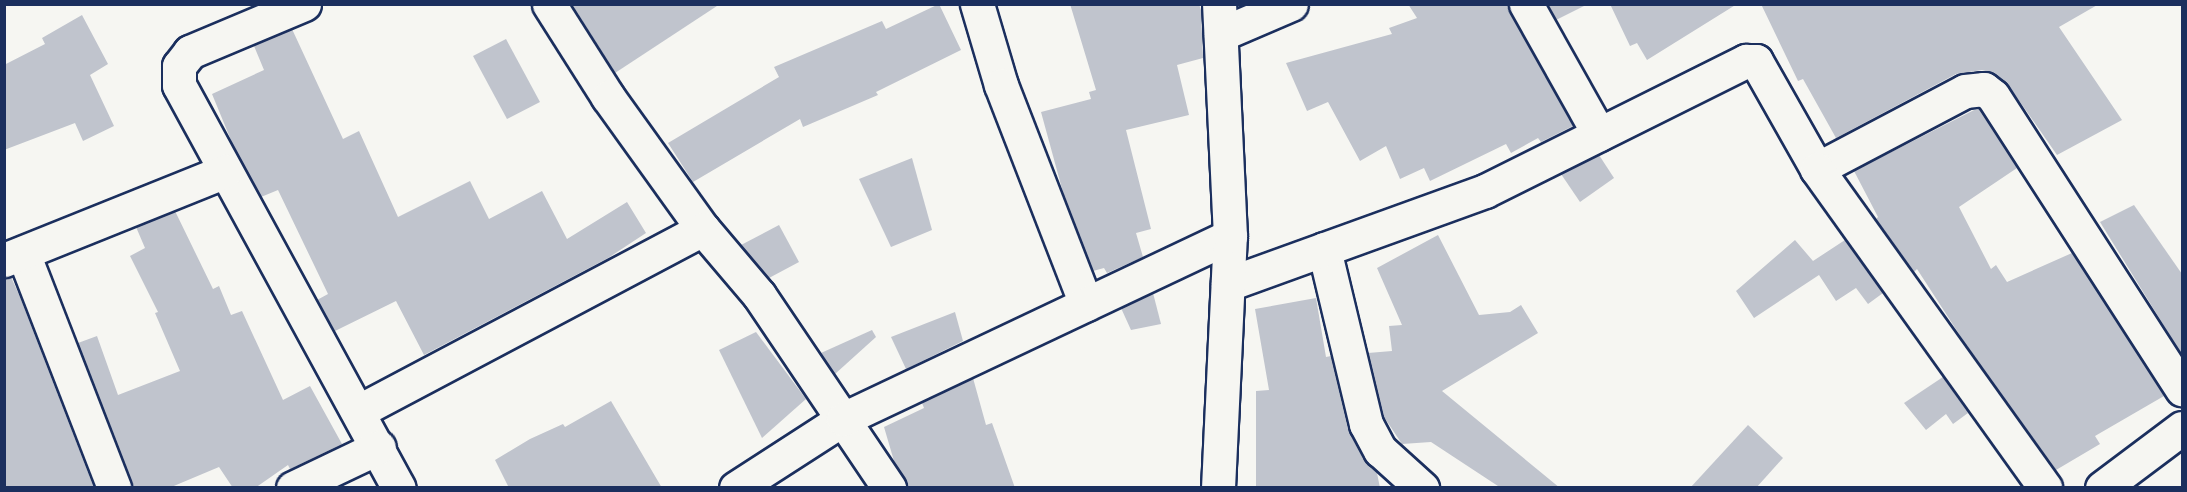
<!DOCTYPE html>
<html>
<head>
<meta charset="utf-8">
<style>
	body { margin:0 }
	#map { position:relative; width:2187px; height:492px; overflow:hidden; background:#f6f6f2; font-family:Delius,sans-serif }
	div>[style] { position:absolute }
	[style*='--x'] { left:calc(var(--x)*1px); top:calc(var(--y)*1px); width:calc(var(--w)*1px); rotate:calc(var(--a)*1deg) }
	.building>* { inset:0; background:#c0c4cd }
	.roads { filter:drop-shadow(2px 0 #1b2f5e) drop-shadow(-2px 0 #1b2f5e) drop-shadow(0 2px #1b2f5e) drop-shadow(0 -2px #1b2f5e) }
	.street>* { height:33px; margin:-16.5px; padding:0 16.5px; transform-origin:16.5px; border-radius:16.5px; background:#f6f6f2 }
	span { translate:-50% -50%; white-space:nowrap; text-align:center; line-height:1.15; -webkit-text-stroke:4.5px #f6f6f2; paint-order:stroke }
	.frame { position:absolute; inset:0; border:6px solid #1b2f5e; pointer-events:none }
</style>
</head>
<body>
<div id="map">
	<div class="building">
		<div style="clip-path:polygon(572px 4px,720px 4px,615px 73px)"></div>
		<div style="clip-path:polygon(939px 4px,961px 50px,876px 92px,878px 95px,803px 127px,800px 119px,693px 182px,668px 143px,779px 77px,774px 67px,882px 21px,886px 29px)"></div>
		<div style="clip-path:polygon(1070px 4px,1199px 4px,1201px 10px,1203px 58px,1177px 65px,1189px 115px,1126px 130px,1151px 229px,1136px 233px,1143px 257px,1107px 273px,1104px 268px,1093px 271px,1064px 196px,1041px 112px,1091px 99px,1089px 92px,1096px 90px)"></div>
		<div style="clip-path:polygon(1408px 4px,1507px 4px,1573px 126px,1541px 142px,1538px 138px,1511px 153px,1506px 144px,1430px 181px,1424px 168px,1400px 179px,1386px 146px,1360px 161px,1328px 102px,1307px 111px,1286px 63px,1392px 34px,1389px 28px,1417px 18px)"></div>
		<div style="clip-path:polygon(1548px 4px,1588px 4px,1556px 20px)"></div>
		<div style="clip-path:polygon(1610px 4px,1737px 4px,1647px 60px,1637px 43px,1630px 46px)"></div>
		<div style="clip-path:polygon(1761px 4px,2099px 4px,2059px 27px,2122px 120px,2057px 155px,2009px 86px,1996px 74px,1982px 70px,1956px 74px,1836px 138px,1803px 79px,1798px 81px)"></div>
		<div style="clip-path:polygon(82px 15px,108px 64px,90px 75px,114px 126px,83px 141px,75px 123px,4px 150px,4px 65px,45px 44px,42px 38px)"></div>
		<div style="clip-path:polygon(292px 29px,343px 139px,359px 131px,398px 217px,470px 181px,489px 219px,542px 191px,567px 239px,627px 202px,646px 233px,608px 258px,424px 355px,396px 301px,335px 331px,317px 300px,328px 294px,278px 190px,261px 197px,233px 145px,212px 94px,264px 70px,254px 46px)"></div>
		<div style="clip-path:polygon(506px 39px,540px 102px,507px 119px,473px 56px)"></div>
		<div style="clip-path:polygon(1978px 108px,2017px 168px,1959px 207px,1991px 269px,1996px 265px,2007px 282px,2072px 253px,2164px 396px,2095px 436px,2100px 444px,2056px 470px,1972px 354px,1917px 269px,1914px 272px,1876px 219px,1878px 217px,1854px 171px)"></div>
		<div style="clip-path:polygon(1599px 155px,1614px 178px,1580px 202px,1561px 174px)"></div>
		<div style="clip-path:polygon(912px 158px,932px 230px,891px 247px,859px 179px)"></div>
		<div style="clip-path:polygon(2134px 205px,2182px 274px,2182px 355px,2100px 222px)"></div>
		<div style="clip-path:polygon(175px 211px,213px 289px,219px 286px,231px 315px,242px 311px,283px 400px,310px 386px,342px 444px,290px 469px,288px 465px,255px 488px,233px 488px,219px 467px,169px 488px,132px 488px,78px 343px,97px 336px,118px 395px,180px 371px,155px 313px,158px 312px,130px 256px,145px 248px,136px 227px)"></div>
		<div style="clip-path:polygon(779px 225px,799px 262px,769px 278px,741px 245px)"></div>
		<div style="clip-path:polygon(1438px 235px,1479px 315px,1510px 312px,1521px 305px,1538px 333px,1442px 391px,1560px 488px,1501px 488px,1431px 442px,1402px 444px,1384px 417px,1368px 353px,1392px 351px,1389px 326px,1402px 325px,1377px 268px)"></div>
		<div style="clip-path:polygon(1795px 240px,1813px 261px,1845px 240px,1883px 293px,1868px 304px,1856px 288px,1836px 301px,1819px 275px,1754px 318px,1736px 291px)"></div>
		<div style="clip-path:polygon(11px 277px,20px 297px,94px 488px,4px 488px,4px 278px)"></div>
		<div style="clip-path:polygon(1153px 293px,1161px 324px,1131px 330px,1121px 308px)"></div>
		<div style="clip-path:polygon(1316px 298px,1326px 357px,1331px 356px,1348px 429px,1363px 459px,1377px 473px,1380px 488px,1256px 488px,1256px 391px,1269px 390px,1255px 309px)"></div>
		<div style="clip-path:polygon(955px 312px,963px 341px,906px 369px,891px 337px)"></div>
		<div style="clip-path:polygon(872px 330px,876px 337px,835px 374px,821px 353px)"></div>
		<div style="clip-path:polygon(756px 332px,806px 399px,762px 438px,719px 350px)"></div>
		<div style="clip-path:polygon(1943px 377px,1968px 413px,1953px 424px,1946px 414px,1926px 430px,1904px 403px)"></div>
		<div style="clip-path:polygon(973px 378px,986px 425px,992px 423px,1015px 488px,908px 488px,894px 461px,884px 427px,924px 408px,922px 403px)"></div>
		<div style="clip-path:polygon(611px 401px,662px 488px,509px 488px,495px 460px,530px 439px,563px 424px,565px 427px)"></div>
		<div style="clip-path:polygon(1748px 425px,1783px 458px,1756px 488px,1690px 488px)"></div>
	</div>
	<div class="roads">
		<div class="street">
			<div style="--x:304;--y:4;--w:124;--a:157.2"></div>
			<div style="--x:190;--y:52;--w:18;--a:128"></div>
			<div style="--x:179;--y:66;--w:19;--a:90"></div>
			<div style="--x:179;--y:85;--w:459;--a:61.4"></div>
			<div style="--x:549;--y:4;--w:110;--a:57.6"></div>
			<div style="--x:608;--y:97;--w:163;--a:54.3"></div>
			<div style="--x:703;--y:229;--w:87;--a:49.7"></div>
			<div style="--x:759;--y:295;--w:233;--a:56"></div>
			<div style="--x:977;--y:4;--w:84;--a:73.5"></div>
			<div style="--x:1001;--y:85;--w:235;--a:68.8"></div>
			<div style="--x:1526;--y:4;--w:149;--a:60.7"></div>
			<div style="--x:1221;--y:34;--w:76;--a:-23.2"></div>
			<div style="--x:1817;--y:169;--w:167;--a:-27.8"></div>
			<div style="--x:1965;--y:91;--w:19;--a:-6"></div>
			<div style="--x:1984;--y:89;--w:11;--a:38"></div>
			<div style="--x:1993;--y:96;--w:349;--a:57.2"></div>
			<div style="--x:1324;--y:249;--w:180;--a:76.5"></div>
			<div style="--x:1366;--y:424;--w:30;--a:62"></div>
			<div style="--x:1380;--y:450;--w:57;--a:42.1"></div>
			<div style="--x:23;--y:253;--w:252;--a:68.8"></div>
			<div style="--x:4;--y:260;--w:238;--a:-21.9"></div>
			<div style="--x:1228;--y:284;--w:273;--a:-19.9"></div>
			<div style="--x:1485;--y:191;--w:292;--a:-26.5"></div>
			<div style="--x:1746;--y:61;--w:10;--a:0"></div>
			<div style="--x:1756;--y:61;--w:124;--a:60.5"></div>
			<div style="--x:1817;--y:169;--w:392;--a:54.4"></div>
			<div style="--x:359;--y:411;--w:389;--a:-27.9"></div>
			<div style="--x:293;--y:488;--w:95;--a:-25.5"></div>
			<div style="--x:736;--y:488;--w:127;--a:-32.8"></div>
			<div style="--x:843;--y:419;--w:428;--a:-25.3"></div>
			<div style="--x:1218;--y:488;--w:252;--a:-87.3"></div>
			<div style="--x:1230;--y:236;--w:232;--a:-92.7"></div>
			<div style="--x:2102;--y:488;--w:100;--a:-36.9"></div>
		</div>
	</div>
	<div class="frame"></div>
</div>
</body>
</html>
